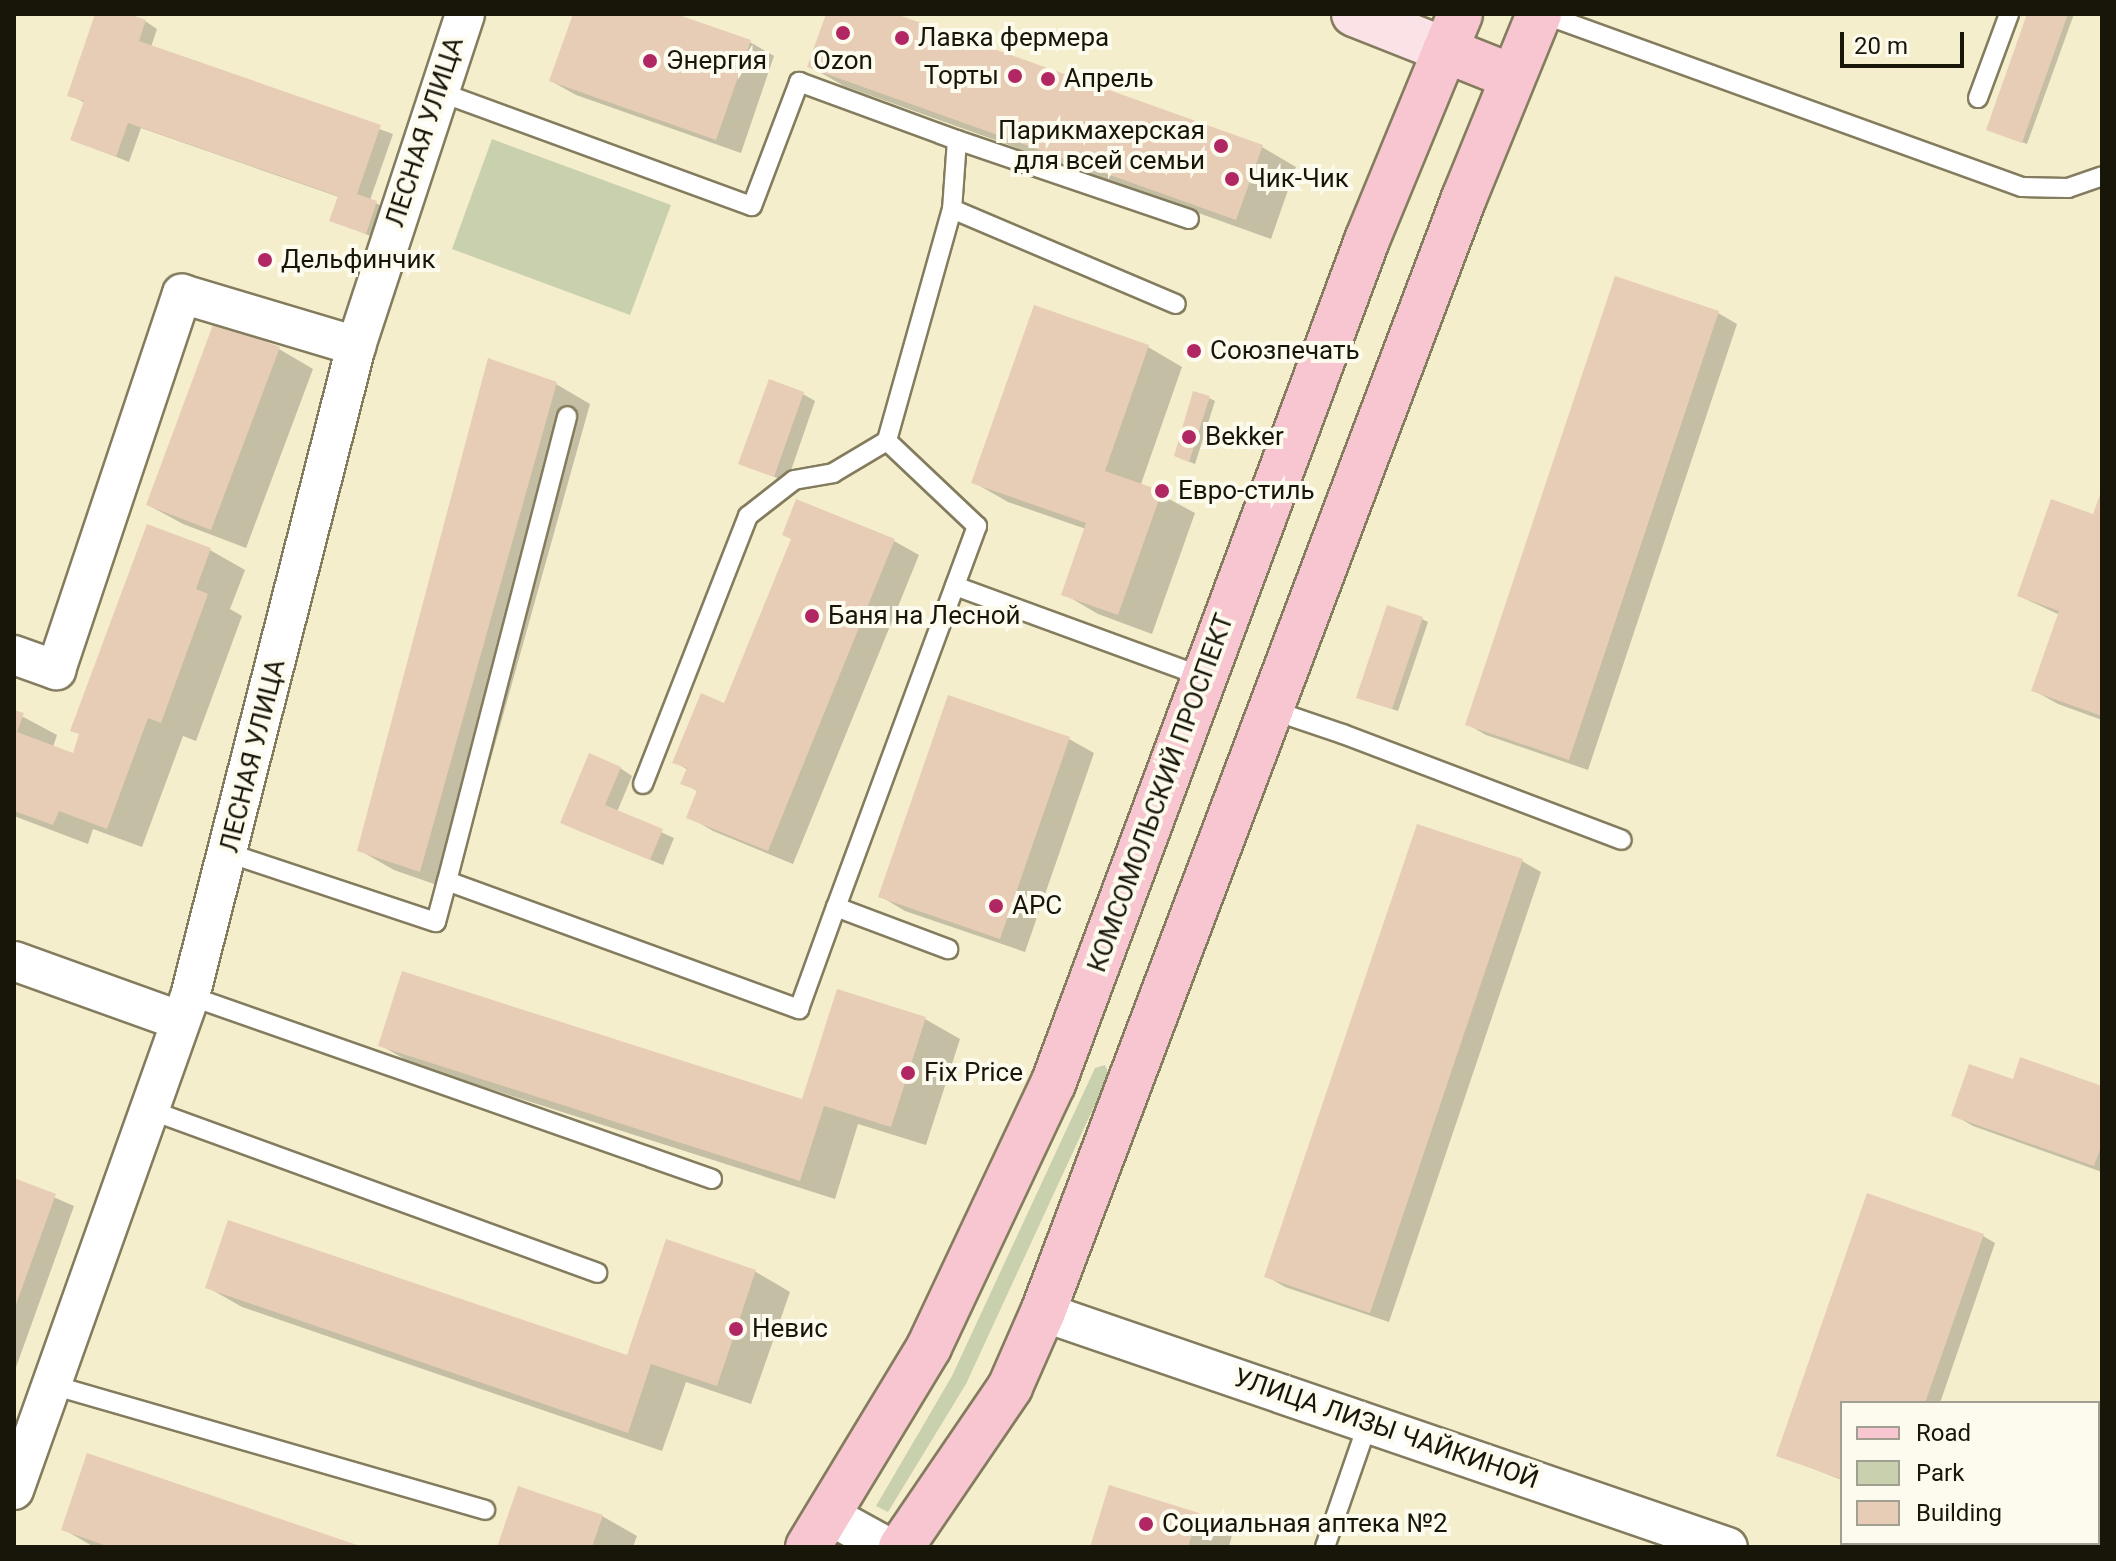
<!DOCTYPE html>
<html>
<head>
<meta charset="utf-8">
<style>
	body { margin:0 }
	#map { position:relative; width:2116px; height:1561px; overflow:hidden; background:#f5eecd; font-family:Roboto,sans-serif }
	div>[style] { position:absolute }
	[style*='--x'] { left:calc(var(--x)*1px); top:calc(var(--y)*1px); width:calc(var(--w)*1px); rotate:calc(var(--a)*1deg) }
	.green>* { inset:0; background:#c9d0ae }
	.shadow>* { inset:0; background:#0003 }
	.building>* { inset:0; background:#e7cdb5 }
	.roads { filter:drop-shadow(2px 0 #837c5e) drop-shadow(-2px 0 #837c5e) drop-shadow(0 2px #837c5e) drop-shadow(0 -2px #837c5e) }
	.lane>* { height:18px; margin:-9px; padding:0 9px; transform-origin:9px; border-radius:9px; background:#fff }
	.street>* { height:38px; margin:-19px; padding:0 19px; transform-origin:19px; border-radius:19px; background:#fff }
	.secondary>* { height:44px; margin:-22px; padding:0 22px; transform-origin:22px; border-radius:22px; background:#fbe2e7 }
	.primary>* { height:44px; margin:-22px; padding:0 22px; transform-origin:22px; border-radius:22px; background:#f7c6d0 }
	.dots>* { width:22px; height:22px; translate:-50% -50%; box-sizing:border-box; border:4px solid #fdfbed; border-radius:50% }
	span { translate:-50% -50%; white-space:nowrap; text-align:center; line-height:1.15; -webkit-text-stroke:8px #fdfbed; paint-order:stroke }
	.poi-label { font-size:26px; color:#181509 }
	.left { translate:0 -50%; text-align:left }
	.right { translate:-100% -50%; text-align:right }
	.street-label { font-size:26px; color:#181509 }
	.frame { position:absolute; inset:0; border:16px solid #181509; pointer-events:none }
	.legend { position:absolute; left:1840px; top:1401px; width:260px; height:144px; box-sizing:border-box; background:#fdfbed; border:2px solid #a19f92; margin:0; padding:10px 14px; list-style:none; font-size:24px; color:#181509 }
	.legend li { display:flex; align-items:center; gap:16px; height:40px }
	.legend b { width:40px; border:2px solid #a19f92 }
	.scale { position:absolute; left:1840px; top:32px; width:124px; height:36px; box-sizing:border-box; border:4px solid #181509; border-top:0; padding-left:10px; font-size:24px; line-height:28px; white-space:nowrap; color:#181509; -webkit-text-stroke:6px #fdfbed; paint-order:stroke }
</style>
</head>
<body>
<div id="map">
	<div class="green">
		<div style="clip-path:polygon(492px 139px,671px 205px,630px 315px,452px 249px)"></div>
		<div style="clip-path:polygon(1105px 1065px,1109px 1074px,966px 1384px,888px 1512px,876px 1506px,952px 1376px,1095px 1068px)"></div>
	</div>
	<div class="shadow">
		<div style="clip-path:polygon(98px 14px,123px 14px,145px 21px,157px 29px,151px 47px,393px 134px,370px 200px,389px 210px,378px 239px,331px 220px,339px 197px,141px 128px,129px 162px,72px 139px,85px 103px,70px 95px)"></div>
		<div style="clip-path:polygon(575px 14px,670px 14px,750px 42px,774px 56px,741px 153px,576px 95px,551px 81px)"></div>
		<div style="clip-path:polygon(828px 14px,890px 14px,1262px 147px,1296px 167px,1271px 239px,844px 86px,809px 66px)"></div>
		<div style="clip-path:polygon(2029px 14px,2074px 14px,2027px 144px,1994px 132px)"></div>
		<div style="clip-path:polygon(1616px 278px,1718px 313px,1737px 324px,1588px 770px,1486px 735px,1467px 724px)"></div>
		<div style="clip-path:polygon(1148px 347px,1182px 367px,1141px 484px,1195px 513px,1152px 634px,1098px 614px,1064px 594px,1086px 529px,1008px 502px,973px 482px)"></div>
		<div style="clip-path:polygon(279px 349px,313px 369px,246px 548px,183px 524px,148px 505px)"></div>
		<div style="clip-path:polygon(556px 384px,590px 404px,454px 891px,394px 870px,359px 850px)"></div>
		<div style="clip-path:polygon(803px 394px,815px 401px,787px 482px,741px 463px)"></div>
		<div style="clip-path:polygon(1209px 398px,1215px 401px,1195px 464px,1182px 459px)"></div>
		<div style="clip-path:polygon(2102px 494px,2102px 720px,2058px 704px,2033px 690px,2060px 615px,2019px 596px,2094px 516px)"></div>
		<div style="clip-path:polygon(798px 502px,894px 541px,919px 555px,793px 864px,713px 831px,689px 817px,699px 792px,683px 783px,688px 770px,675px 762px,725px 705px,793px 539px)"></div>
		<div style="clip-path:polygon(148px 527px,210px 550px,245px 570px,230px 609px,242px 616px,196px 741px,183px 736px,142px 847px,93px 829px,88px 844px,14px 816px,14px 712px,57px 735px,53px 747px,74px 755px)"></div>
		<div style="clip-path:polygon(1422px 619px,1428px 622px,1398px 711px,1364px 700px)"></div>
		<div style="clip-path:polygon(1069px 739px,1094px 753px,1025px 952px,905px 911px,880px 896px)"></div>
		<div style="clip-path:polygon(620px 768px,632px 776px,617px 812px,674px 838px,663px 865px,575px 829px)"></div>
		<div style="clip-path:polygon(1522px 861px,1541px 872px,1389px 1322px,1285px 1287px,1266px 1276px)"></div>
		<div style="clip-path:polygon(925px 1019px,960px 1039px,926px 1145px,858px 1124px,835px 1199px,415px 1065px,380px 1045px,803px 1101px)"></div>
		<div style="clip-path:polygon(2014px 1082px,2102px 1088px,2102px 1172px,1973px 1126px,1954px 1115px)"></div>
		<div style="clip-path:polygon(14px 1180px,74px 1206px,14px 1373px)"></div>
		<div style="clip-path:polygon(1983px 1236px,1995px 1243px,1940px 1403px,1842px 1403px,1842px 1480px,1778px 1455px)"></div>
		<div style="clip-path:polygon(667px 1242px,756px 1272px,790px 1292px,751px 1404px,686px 1382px,662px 1451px,242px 1307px,207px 1287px,628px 1358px)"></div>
		<div style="clip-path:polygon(1198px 1515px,1232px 1535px,1229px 1547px,1092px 1547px)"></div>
		<div style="clip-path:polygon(602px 1516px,637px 1536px,633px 1547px,500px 1547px)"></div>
		<div style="clip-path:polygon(63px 1529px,355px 1547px,94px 1547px)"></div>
	</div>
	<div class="building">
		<div style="clip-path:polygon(95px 14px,129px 14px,146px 20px,139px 41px,381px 125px,357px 194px,377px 201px,366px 234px,329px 221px,338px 196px,128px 123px,116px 157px,70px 140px,84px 101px,67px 96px)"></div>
		<div style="clip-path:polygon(573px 14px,676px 14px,751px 40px,716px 140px,549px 81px)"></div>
		<div style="clip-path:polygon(826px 14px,896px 14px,1263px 145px,1236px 220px,807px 67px)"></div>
		<div style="clip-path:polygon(2027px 14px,2068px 14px,2022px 143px,1986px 130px)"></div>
		<div style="clip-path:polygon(1615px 276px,1719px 311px,1569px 760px,1465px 725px)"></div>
		<div style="clip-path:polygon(1034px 305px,1149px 345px,1105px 471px,1162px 491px,1118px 615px,1061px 595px,1086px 523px,971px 483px)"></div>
		<div style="clip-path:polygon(214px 322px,280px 347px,211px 530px,146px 505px)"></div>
		<div style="clip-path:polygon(488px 358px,557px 382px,420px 872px,357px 851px)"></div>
		<div style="clip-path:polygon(769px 379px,804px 392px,774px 477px,738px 464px)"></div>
		<div style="clip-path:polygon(1193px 391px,1210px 396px,1189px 462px,1174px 456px)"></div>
		<div style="clip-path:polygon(2102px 489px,2102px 716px,2031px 691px,2059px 611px,2017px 596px,2051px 499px,2093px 514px)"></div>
		<div style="clip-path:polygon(796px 499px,895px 539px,768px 851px,686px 818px,697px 790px,680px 784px,687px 768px,672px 763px,701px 693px,724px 703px,791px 539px,782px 535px)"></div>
		<div style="clip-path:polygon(147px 524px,211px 548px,196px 589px,208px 594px,161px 723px,148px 718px,107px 829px,59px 811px,53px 825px,14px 811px,14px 710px,24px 713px,17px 732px,73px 753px,79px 734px,70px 731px)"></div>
		<div style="clip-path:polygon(1387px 605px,1423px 617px,1392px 709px,1356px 698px)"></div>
		<div style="clip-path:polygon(948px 695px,1070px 737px,1000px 939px,878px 897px)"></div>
		<div style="clip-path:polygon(589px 753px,621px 767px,605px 805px,663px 829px,650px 860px,560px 823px)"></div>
		<div style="clip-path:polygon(1417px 824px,1523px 859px,1370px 1313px,1264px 1277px)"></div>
		<div style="clip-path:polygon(402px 971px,802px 1099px,837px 989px,926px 1017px,891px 1127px,824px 1106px,800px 1181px,378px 1046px)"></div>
		<div style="clip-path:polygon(2020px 1057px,2102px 1086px,2102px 1144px,2094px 1166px,1951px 1116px,1969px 1064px,2013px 1079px)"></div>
		<div style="clip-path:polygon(14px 1178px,56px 1194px,14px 1310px)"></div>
		<div style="clip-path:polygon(1867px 1193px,1984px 1234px,1925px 1403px,1842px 1403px,1842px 1479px,1776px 1456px)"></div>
		<div style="clip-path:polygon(228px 1220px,627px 1355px,666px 1239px,756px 1270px,717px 1386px,651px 1364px,628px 1433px,205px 1288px)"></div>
		<div style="clip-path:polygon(87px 1453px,360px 1546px,359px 1547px,110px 1547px,61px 1530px)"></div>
		<div style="clip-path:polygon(1109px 1485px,1199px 1513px,1188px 1547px,1090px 1547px)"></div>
		<div style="clip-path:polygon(518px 1486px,603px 1515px,592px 1547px,497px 1547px)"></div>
	</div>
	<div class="roads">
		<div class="lane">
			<div style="--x:1543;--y:14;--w:509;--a:19.86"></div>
			<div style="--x:2022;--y:187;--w:46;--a:1.2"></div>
			<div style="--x:2068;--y:188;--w:36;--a:-19"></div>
			<div style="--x:437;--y:91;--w:335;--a:20.1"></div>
			<div style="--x:752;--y:206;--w:133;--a:-69.2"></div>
			<div style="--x:799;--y:82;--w:168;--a:20.2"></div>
			<div style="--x:957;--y:140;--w:69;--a:94.1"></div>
			<div style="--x:952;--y:209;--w:241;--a:105.7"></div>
			<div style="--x:887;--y:441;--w:124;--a:43.4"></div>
			<div style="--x:977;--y:526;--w:406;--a:110.3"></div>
			<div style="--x:836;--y:907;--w:120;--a:20.6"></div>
			<div style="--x:1978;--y:98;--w:90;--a:-69.7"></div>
			<div style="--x:957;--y:140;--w:245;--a:18.8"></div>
			<div style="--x:952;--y:209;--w:243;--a:23"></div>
			<div style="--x:955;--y:586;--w:265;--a:20.1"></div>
			<div style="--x:1272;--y:710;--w:75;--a:18.7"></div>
			<div style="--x:1343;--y:734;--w:298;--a:20.8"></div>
			<div style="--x:643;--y:784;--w:288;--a:-68.6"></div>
			<div style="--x:748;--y:516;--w:58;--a:-38"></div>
			<div style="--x:794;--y:480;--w:40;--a:-10"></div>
			<div style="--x:833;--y:473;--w:63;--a:-30.7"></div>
			<div style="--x:228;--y:853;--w:219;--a:18.4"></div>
			<div style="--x:436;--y:922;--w:42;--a:-75"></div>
			<div style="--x:447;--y:881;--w:375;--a:20"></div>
			<div style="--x:799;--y:1009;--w:109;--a:-70.1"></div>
			<div style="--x:447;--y:881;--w:480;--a:-75.5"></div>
			<div style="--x:190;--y:996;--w:553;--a:19.32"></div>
			<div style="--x:150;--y:1110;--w:476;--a:20"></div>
			<div style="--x:49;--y:1384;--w:454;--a:16.1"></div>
			<div style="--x:1325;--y:1547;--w:131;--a:-70.9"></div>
		</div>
		<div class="street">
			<div style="--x:14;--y:655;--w:45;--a:19.7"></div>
			<div style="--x:56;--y:670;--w:397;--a:-71.5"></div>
			<div style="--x:182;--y:294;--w:182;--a:16.6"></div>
			<div style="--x:14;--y:961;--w:177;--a:19.8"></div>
			<div style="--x:1043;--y:1312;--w:724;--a:18.94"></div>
			<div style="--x:14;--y:1490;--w:524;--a:-70.39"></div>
			<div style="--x:190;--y:996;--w:671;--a:-75.67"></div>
			<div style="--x:356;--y:346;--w:349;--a:-71.8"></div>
			<div style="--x:827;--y:1514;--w:68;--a:28.8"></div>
		</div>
		<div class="secondary">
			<div style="--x:1354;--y:14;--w:98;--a:21.6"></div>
		</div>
		<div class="primary">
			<div style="--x:1445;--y:50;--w:73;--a:21.7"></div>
			<div style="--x:808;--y:1547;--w:234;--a:-58.8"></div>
			<div style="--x:929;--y:1347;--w:291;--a:-64.8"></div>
			<div style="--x:1053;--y:1084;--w:901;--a:-69.59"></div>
			<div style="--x:1367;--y:240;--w:244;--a:-67.6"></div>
			<div style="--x:901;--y:1547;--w:194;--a:-55.7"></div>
			<div style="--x:1010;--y:1387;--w:82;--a:-66.3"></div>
			<div style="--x:1043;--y:1312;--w:1191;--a:-69.3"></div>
			<div style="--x:1464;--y:198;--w:199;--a:-67.8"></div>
		</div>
	</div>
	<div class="dots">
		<div style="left:843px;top:33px;background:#b12764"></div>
		<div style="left:902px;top:38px;background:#b12764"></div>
		<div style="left:650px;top:61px;background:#b12764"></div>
		<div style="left:1015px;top:76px;background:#b12764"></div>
		<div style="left:1048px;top:79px;background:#b12764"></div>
		<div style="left:1221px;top:146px;background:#b12764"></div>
		<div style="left:1232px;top:179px;background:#b12764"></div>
		<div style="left:265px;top:260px;background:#b12764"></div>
		<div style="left:1194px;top:351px;background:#b12764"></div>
		<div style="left:1189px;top:437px;background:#b12764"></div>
		<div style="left:1162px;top:491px;background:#b12764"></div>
		<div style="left:812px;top:616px;background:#b12764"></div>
		<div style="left:996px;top:906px;background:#b12764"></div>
		<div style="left:908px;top:1073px;background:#b12764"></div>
		<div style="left:736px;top:1329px;background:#b12764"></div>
		<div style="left:1146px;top:1524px;background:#b12764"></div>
	</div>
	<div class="poi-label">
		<span class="left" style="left:918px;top:38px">Лавка фермера</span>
		<span class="left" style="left:666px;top:61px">Энергия</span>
		<span style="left:843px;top:61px">Ozon</span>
		<span class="right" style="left:999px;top:76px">Торты</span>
		<span class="left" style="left:1064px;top:79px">Апрель</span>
		<span class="right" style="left:1205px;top:146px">Парикмахерская<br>для всей семьи</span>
		<span class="left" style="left:1248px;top:179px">Чик-Чик</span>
		<span class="left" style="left:281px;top:260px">Дельфинчик</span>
		<span class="left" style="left:1210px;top:351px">Союзпечать</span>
		<span class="left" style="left:1205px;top:437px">Bekker</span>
		<span class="left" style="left:1178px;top:491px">Евро-стиль</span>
		<span class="left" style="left:828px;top:616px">Баня на Лесной</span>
		<span class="left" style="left:1012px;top:906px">АРС</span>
		<span class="left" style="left:924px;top:1073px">Fix Price</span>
		<span class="left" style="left:752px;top:1329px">Невис</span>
		<span class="left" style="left:1162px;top:1524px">Социальная аптека №2</span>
	</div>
	<div class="street-label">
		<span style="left:425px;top:132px;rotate:-72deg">ЛЕСНАЯ УЛИЦА</span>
		<span style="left:253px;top:756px;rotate:-76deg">ЛЕСНАЯ УЛИЦА</span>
		<span style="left:1161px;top:793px;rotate:-70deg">КОМСОМОЛЬСКИЙ ПРОСПЕКТ</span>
		<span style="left:1386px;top:1429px;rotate:19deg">УЛИЦА ЛИЗЫ ЧАЙКИНОЙ</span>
	</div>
	<div class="frame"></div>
	<ul class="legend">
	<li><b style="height:10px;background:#f7c6d0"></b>Road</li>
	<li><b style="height:22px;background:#c9d0ae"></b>Park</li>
	<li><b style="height:22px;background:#e7cdb5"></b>Building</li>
	</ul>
	<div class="scale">20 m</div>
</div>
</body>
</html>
